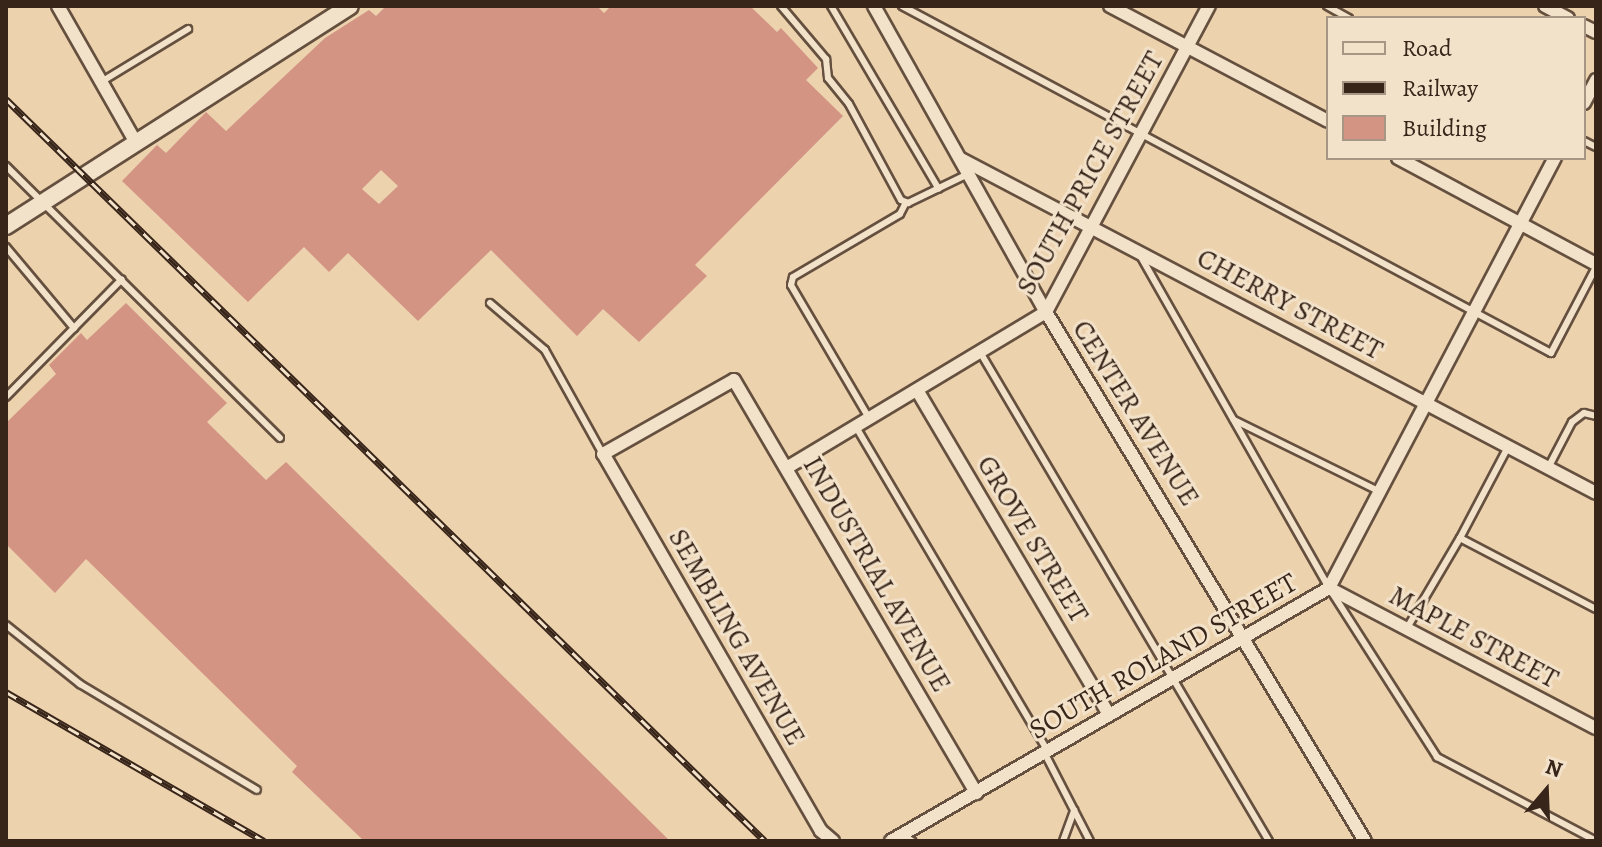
<!DOCTYPE html>
<html>
<head>
<meta charset="utf-8">
<style>
	body { margin:0 }
	#map { position:relative; width:1602px; height:847px; overflow:hidden; background:#edd2ae; font-family:Alegreya,serif }
	div>[style] { position:absolute }
	[style*='--x'] { left:calc(var(--x)*1px); top:calc(var(--y)*1px); width:calc(var(--w)*1px); rotate:calc(var(--a)*1deg) }
	.building>* { inset:0; background:#d39484 }
	.roads { filter:drop-shadow(2px 0 #65503f) drop-shadow(-2px 0 #65503f) drop-shadow(0 2px #65503f) drop-shadow(0 -2px #65503f) }
	.service>* { height:6px; margin:-3px; padding:0 3px; transform-origin:3px; border-radius:3px; background:#f3e2ca }
	.minor>* { height:12px; margin:-6px; padding:0 6px; transform-origin:6px; border-radius:6px; background:#f3e2ca }
	.tertiary>* { height:16px; margin:-8px; padding:0 8px; transform-origin:8px; border-radius:8px; background:#f3e2ca }
	.rail>* { height:7px; margin-top:-3.5px; transform-origin:0; background:repeating-linear-gradient(90deg,#f3e2ca 0 12px,#38251a 0 24px); box-sizing:border-box; border-block:2px solid #38251a }
	span { translate:-50% -50%; white-space:nowrap; text-align:center; line-height:1.15; -webkit-text-stroke:6px #f3e2ca; paint-order:stroke }
	.street-label { font-size:28px; color:#38251a }
	.frame { position:absolute; inset:0; border:8px solid #38251a; pointer-events:none }
	.legend { position:absolute; left:1326px; top:16px; width:260px; height:144px; box-sizing:border-box; background:#f3e2ca; border:2px solid #a89684; margin:0; padding:10px 14px; list-style:none; font-size:24px; color:#38251a }
	.legend li { display:flex; align-items:center; gap:16px; height:40px }
	.legend b { width:40px; border:2px solid #a89684 }
	.north { position:absolute; left:1506px; top:751px; width:80px; height:80px; -webkit-text-stroke:6px #f3e2ca; paint-order:stroke; rotate:19deg; font-size:22px; font-weight:700; line-height:32px; text-align:center; color:#38251a }
	.north::after { content:''; display:block; margin:auto; width:28px; height:36px; background:#38251a; clip-path:polygon(50% 0,100% 100%,50% 72%,0 100%) }
</style>
</head>
<body>
<div id="map">
	<div class="building">
		<div style="clip-path:polygon(evenodd,386px 6px,597px 6px,604px 13px,611px 6px,750px 6px,777px 32px,781px 28px,818px 68px,806px 80px,843px 116px,695px 265px,707px 276px,639px 342px,603px 309px,577px 336px,491px 250px,418px 321px,348px 253px,329px 272px,304px 247px,248px 302px,122px 181px,157px 145px,166px 153px,206px 112px,226px 131px,325px 38px,369px 10px,376px 16px,386px 6px,381px 170px,398px 186px,379px 204px,362px 189px,381px 170px)"></div>
		<div style="clip-path:polygon(126px 303px,227px 403px,207px 422px,266px 480px,286px 462px,670px 841px,364px 841px,292px 772px,297px 766px,86px 559px,55px 593px,6px 544px,6px 423px,56px 374px,49px 365px,81px 333px,87px 340px)"></div>
	</div>
	<div class="roads">
		<div class="service">
			<div style="--x:781;--y:6;--w:70;--a:49.7"></div>
			<div style="--x:826;--y:59;--w:19;--a:84"></div>
			<div style="--x:828;--y:78;--w:33;--a:51"></div>
			<div style="--x:849;--y:104;--w:109;--a:61.6"></div>
			<div style="--x:901;--y:200;--w:8;--a:23"></div>
			<div style="--x:908;--y:203;--w:69;--a:-25.8"></div>
			<div style="--x:831;--y:6;--w:212;--a:59.5"></div>
			<div style="--x:902;--y:6;--w:736;--a:28.13"></div>
			<div style="--x:1551;--y:353;--w:97;--a:-62.4"></div>
			<div style="--x:1327;--y:6;--w:25;--a:29"></div>
			<div style="--x:101;--y:82;--w:102;--a:-31.3"></div>
			<div style="--x:1584;--y:141;--w:13;--a:27"></div>
			<div style="--x:6;--y:166;--w:386;--a:44.8"></div>
			<div style="--x:6;--y:247;--w:106;--a:50"></div>
			<div style="--x:1141;--y:257;--w:381;--a:60.4"></div>
			<div style="--x:1329;--y:588;--w:201;--a:57.4"></div>
			<div style="--x:1437;--y:757;--w:180;--a:27.8"></div>
			<div style="--x:490;--y:303;--w:72;--a:40.5"></div>
			<div style="--x:545;--y:350;--w:119;--a:60.9"></div>
			<div style="--x:980;--y:352;--w:568;--a:59.42"></div>
			<div style="--x:6;--y:397;--w:165;--a:-45.5"></div>
			<div style="--x:869;--y:418;--w:154;--a:-120.4"></div>
			<div style="--x:791;--y:285;--w:8;--a:-76"></div>
			<div style="--x:793;--y:277;--w:124;--a:-30.5"></div>
			<div style="--x:900;--y:214;--w:13;--a:-63"></div>
			<div style="--x:1234;--y:420;--w:161;--a:26.2"></div>
			<div style="--x:856;--y:427;--w:375;--a:59.4"></div>
			<div style="--x:1508;--y:447;--w:103;--a:117.8"></div>
			<div style="--x:1460;--y:538;--w:153;--a:27.6"></div>
			<div style="--x:1548;--y:468;--w:52;--a:-62.4"></div>
			<div style="--x:1572;--y:422;--w:15;--a:-37"></div>
			<div style="--x:1584;--y:413;--w:12;--a:14"></div>
			<div style="--x:6;--y:625;--w:95;--a:38.6"></div>
			<div style="--x:80;--y:684;--w:206;--a:30.9"></div>
			<div style="--x:1407;--y:628;--w:104;--a:-59.5"></div>
			<div style="--x:1044;--y:752;--w:100;--a:62.7"></div>
			<div style="--x:902;--y:835;--w:12;--a:31"></div>
			<div style="--x:1063;--y:841;--w:33;--a:-70"></div>
		</div>
		<div class="minor">
			<div style="--x:58;--y:6;--w:158;--a:60.3"></div>
			<div style="--x:874;--y:6;--w:351;--a:60.7"></div>
			<div style="--x:1046;--y:312;--w:618;--a:58.91"></div>
			<div style="--x:1110;--y:6;--w:246;--a:27.8"></div>
			<div style="--x:1545;--y:6;--w:26;--a:28"></div>
			<div style="--x:1584;--y:26;--w:13;--a:27"></div>
			<div style="--x:1584;--y:103;--w:26;--a:-62"></div>
			<div style="--x:1398;--y:158;--w:225;--a:28.2"></div>
			<div style="--x:961;--y:159;--w:717;--a:27.74"></div>
			<div style="--x:917;--y:390;--w:375;--a:59.4"></div>
			<div style="--x:788;--y:467;--w:301;--a:-31"></div>
			<div style="--x:1046;--y:312;--w:347;--a:-62"></div>
			<div style="--x:1329;--y:588;--w:301;--a:27.7"></div>
			<div style="--x:833;--y:841;--w:16;--a:-140"></div>
			<div style="--x:821;--y:831;--w:435;--a:-120"></div>
			<div style="--x:603;--y:454;--w:150;--a:-29.5"></div>
			<div style="--x:734;--y:380;--w:479;--a:59.6"></div>
			<div style="--x:891;--y:841;--w:506;--a:-30.01"></div>
			<div style="--x:1329;--y:588;--w:486;--a:-62.3"></div>
		</div>
		<div class="tertiary">
			<div style="--x:6;--y:226;--w:408;--a:-32.6"></div>
		</div>
	</div>
	<div class="rail">
		<div style="--x:6;--y:99;--w:1061;--a:44.35"></div>
		<div style="--x:6;--y:692;--w:298;--a:30"></div>
	</div>
	<div class="street-label">
		<span style="left:1090px;top:173px;rotate:-61deg">SOUTH PRICE STREET</span>
		<span style="left:1290px;top:304px;rotate:28deg">CHERRY STREET</span>
		<span style="left:1136px;top:413px;rotate:58deg">CENTER AVENUE</span>
		<span style="left:1033px;top:539px;rotate:59deg">GROVE STREET</span>
		<span style="left:877px;top:574px;rotate:60deg">INDUSTRIAL AVENUE</span>
		<span style="left:737px;top:637px;rotate:60deg">SEMBLING AVENUE</span>
		<span style="left:1474px;top:637px;rotate:28deg">MAPLE STREET</span>
		<span style="left:1163px;top:656px;rotate:-30deg">SOUTH ROLAND STREET</span>
	</div>
	<div class="frame"></div>
	<ul class="legend">
	<li><b style="height:10px;background:#f3e2ca"></b>Road</li>
	<li><b style="height:10px;background:#38251a"></b>Railway</li>
	<li><b style="height:22px;background:#d39484"></b>Building</li>
	</ul>
	<div class="north">N</div>
</div>
</body>
</html>
